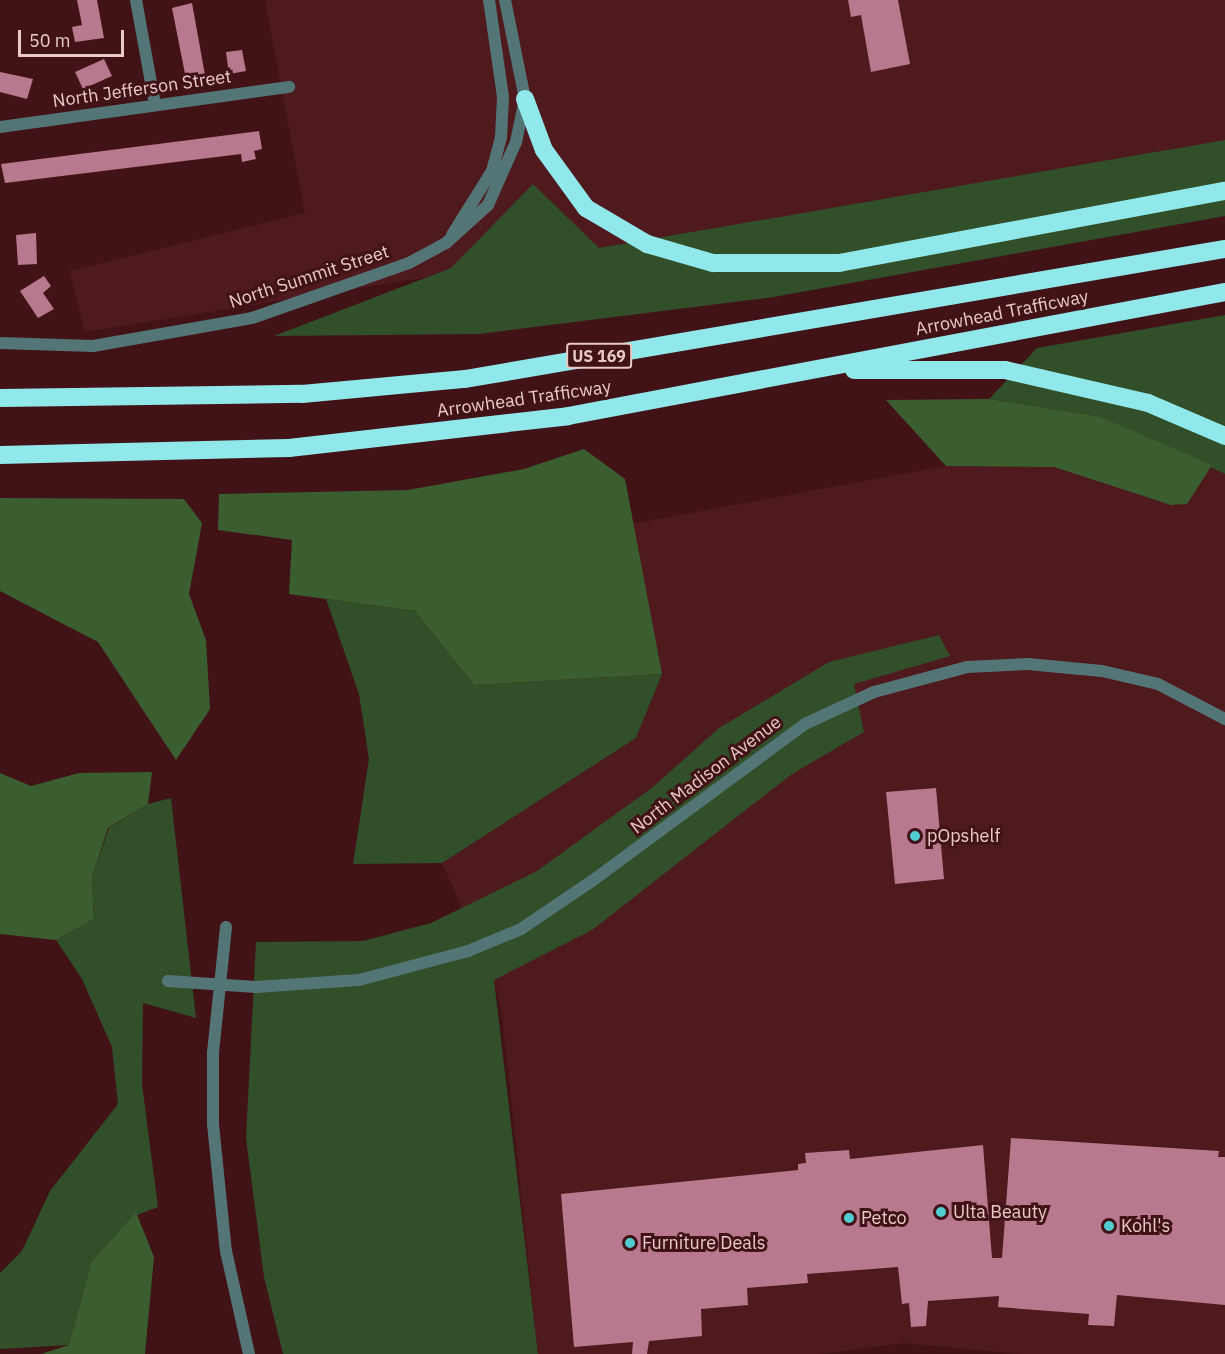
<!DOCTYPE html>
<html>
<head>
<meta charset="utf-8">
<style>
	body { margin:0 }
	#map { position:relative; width:1225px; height:1354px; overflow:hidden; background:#411317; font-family:"IBM Plex Sans",sans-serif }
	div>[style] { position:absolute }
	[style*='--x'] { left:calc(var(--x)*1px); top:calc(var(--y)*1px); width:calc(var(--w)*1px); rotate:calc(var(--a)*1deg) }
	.built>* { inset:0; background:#4f1a1e }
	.green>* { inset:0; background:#314f28 }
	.forest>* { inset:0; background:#3a5e2f }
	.building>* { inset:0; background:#b8788d }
	.minor>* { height:12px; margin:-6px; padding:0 6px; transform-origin:6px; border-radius:6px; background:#547576 }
	.motorway>* { height:18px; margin:-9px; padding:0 9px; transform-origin:9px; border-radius:9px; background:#91e8eb }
	.dots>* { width:16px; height:16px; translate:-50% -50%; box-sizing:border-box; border:3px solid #411317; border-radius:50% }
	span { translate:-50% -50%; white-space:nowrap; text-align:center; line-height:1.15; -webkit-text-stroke:6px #411317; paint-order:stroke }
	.shield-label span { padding:2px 4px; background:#411317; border:2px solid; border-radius:4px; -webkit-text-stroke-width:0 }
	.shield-label { font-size:16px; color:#e9cac9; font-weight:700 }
	.street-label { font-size:18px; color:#e9cac9 }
	.poi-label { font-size:18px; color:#e9cac9 }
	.left { translate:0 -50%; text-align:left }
	.scale { position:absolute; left:18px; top:30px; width:106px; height:27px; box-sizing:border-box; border:3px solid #e9cac9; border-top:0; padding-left:8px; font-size:18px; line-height:21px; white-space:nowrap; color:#e9cac9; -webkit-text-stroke:4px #411317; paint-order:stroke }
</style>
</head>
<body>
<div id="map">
	<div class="built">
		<div style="clip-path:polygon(265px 0,1225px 0,1225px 140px,720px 230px,85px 332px,70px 271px,305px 213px)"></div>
		<div style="clip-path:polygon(1212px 465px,1225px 474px,1225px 1354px,1018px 1354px,904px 1343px,821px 1354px,538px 1354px,502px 1013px,494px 980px,442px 863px,636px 738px,662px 674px,631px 524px,946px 466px,1054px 467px,1171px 505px,1187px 504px)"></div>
	</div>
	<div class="green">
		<div style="clip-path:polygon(1225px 140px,1225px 216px,773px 297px,479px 334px,274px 336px,451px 268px,533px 184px,599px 248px)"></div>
		<div style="clip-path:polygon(1225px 315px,1225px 474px,1098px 416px,989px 399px,1037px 348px)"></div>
		<div style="clip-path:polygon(326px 599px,415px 611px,474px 685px,662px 674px,636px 738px,442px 863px,353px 864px,369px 759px,359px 694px)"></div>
		<div style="clip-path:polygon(939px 635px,950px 656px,854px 684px,864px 732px,792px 774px,592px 930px,494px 980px,538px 1354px,283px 1354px,264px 1277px,246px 1138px,256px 942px,363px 941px,431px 923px,537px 871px,653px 787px,719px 728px,829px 662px)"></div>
		<div style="clip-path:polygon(171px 798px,196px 1018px,143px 1003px,142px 1084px,158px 1207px,132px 1217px,91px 1262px,69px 1345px,0 1349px,0 1273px,22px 1251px,50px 1191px,118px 1104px,112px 1047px,82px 979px,56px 940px,94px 919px,92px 878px,109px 828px,148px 804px)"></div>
	</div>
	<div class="forest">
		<div style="clip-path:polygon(989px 399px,1098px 416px,1212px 465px,1187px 504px,1171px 505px,1054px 467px,946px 466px,886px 400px)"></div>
		<div style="clip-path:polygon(584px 449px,625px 479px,662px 674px,474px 685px,415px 611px,289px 594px,292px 540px,218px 530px,219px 494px,408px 490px,524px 469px)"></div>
		<div style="clip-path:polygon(0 498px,184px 499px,202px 523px,189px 594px,206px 640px,210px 709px,176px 760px,98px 642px,0 591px)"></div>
		<div style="clip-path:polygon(152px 772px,148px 804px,108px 828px,92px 878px,94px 919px,56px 940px,0 934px,0 773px,31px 786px,79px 773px)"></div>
		<div style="clip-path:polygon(136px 1212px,154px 1257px,145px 1354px,41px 1354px,69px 1345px,91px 1262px)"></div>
	</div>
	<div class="building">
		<div style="clip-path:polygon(77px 0,97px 0,104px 38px,75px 42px,72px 27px,82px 25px)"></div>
		<div style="clip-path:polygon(848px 0,898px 0,910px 64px,871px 72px,861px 15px,851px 17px)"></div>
		<div style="clip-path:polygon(192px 3px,205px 75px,186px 79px,172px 8px)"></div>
		<div style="clip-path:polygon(242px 50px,246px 71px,229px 74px,226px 52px)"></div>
		<div style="clip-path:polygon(104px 59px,112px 76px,83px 89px,75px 72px)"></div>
		<div style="clip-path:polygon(0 72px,33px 79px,27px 99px,0 92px)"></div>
		<div style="clip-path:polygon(259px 131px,262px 149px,254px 151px,256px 159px,242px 162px,241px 154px,5px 183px,1px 164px)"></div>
		<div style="clip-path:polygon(36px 233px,37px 264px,18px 265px,16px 235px)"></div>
		<div style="clip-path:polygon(44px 276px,51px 286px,43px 293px,54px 309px,38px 318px,20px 291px)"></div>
		<div style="clip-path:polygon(936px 788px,944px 879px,895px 884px,886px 792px)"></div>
		<div style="clip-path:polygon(1011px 1138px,1219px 1151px,1218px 1157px,1225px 1157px,1225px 1305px,1117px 1295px,1114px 1326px,1088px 1325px,1089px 1314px,998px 1307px,999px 1296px,928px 1301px,926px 1326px,911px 1327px,909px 1303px,902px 1304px,898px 1267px,807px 1274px,808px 1283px,747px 1288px,748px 1305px,701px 1309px,702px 1336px,649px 1341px,647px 1354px,632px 1354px,633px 1342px,574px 1347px,561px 1194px,798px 1170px,798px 1164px,806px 1163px,805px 1153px,849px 1150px,850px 1159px,983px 1145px,992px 1258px,1002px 1258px)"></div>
	</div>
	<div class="minor">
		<div style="--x:136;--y:0;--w:107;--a:79.7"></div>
		<div style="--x:0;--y:127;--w:292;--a:-7.9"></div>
		<div style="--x:452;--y:235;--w:75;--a:-58"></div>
		<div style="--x:492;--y:171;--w:35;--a:-75"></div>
		<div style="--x:501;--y:137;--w:40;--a:-87.1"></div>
		<div style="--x:503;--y:97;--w:98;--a:-98.2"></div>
		<div style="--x:0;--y:343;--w:93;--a:1.8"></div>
		<div style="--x:93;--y:346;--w:161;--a:-10"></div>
		<div style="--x:252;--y:318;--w:166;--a:-19.3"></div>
		<div style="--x:409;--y:263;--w:42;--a:-28.4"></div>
		<div style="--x:446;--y:243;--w:57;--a:-42.1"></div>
		<div style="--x:488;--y:205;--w:69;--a:-66"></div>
		<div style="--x:516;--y:142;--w:44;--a:-78.2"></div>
		<div style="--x:525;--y:99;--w:101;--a:-101.4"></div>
		<div style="--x:226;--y:927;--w:126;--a:95.9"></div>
		<div style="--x:213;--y:1052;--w:72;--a:90"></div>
		<div style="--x:213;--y:1124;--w:128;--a:84.2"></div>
		<div style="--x:226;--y:1251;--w:106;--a:77.4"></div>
		<div style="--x:168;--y:981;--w:88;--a:3.9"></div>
		<div style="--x:256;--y:987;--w:103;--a:-3.9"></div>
		<div style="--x:359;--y:980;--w:113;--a:-14.9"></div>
		<div style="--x:468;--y:951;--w:57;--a:-22.5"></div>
		<div style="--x:521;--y:929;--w:86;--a:-34.1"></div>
		<div style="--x:592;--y:881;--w:265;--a:-36.4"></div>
		<div style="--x:805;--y:724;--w:76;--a:-24.9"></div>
		<div style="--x:874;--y:692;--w:96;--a:-15"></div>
		<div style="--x:967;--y:667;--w:61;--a:-2.8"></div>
		<div style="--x:1028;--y:664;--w:74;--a:5.4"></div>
		<div style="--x:1102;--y:671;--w:57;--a:13.1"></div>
		<div style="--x:1158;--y:684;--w:76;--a:27.6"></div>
	</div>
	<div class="motorway">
		<div style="--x:525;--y:99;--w:54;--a:69.6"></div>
		<div style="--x:544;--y:150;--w:72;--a:54.1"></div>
		<div style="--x:586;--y:208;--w:71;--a:30.5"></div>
		<div style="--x:647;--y:244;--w:69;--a:16.1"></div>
		<div style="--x:713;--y:263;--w:126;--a:0"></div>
		<div style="--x:839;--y:263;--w:393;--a:-10.6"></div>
		<div style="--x:854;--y:370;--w:151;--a:0"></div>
		<div style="--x:1005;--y:370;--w:147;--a:13"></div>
		<div style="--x:1148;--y:403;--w:84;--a:23.2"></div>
		<div style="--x:0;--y:398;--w:302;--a:-0.8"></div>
		<div style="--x:302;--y:394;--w:164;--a:-5.3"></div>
		<div style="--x:465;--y:379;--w:771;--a:-9.71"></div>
		<div style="--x:0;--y:455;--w:289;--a:-1.4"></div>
		<div style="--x:289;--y:448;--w:281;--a:-6.5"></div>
		<div style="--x:568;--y:416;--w:669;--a:-10.69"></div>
	</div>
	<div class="dots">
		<div style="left:915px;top:836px;background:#51ccd1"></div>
		<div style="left:941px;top:1212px;background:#51ccd1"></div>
		<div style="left:849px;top:1218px;background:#51ccd1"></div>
		<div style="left:1109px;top:1226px;background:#51ccd1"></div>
		<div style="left:630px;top:1243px;background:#51ccd1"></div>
	</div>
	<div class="shield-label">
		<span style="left:599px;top:356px">US 169</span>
	</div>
	<div class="street-label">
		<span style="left:142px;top:89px;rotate:-8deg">North Jefferson Street</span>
		<span style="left:309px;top:277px;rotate:-18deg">North Summit Street</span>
		<span style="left:1002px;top:313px;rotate:-11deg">Arrowhead Trafficway</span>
		<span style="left:524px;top:399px;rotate:-8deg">Arrowhead Trafficway</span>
		<span style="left:706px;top:775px;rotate:-37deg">North Madison Avenue</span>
	</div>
	<div class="poi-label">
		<span class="left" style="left:927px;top:836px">pOpshelf</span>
		<span class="left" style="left:953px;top:1212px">Ulta Beauty</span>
		<span class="left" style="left:861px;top:1218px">Petco</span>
		<span class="left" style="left:1121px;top:1226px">Kohl's</span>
		<span class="left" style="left:642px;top:1243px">Furniture Deals</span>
	</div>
	<div class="scale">50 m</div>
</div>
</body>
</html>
